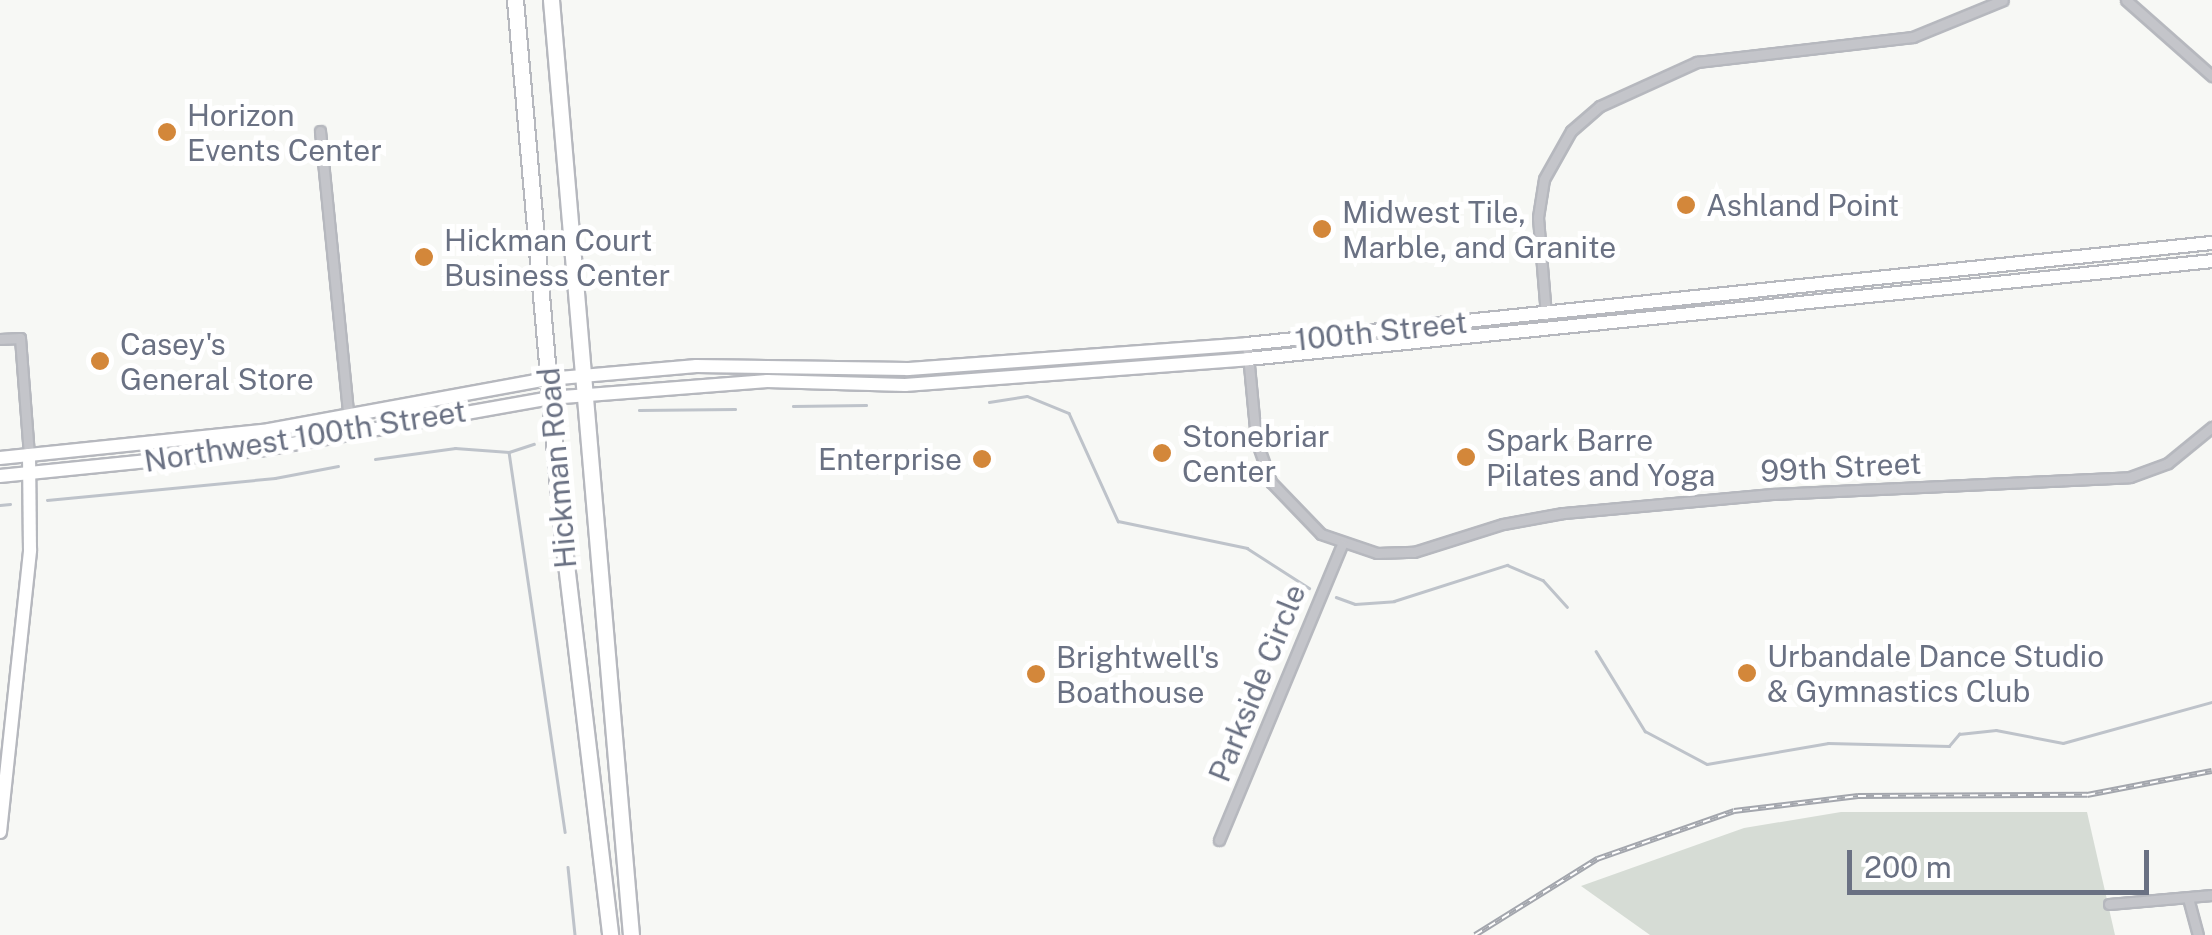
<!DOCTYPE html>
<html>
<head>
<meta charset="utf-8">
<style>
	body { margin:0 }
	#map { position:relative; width:2212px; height:935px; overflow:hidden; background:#f7f8f5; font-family:"Public Sans",sans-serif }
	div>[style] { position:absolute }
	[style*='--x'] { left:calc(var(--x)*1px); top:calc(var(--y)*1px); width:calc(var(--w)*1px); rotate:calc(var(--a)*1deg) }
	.green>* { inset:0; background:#d6dcd5 }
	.stream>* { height:2.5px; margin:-1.25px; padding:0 1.25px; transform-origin:1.25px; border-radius:1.25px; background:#bec3ca }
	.roads { filter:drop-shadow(2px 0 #b6b8be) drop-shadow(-2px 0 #b6b8be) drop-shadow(0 2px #b6b8be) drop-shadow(0 -2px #b6b8be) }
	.street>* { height:9px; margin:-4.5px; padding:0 4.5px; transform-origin:4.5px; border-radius:4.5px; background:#c4c5ca }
	.secondary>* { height:12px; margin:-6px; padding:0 6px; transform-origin:6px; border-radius:6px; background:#fff }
	.primary>* { height:15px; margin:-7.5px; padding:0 7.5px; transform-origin:7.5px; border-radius:7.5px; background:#fff }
	.rail>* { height:6px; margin-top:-3px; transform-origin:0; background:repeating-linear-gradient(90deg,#fff 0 8px,#a3a6ad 0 16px); box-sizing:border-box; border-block:2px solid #a3a6ad }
	.dots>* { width:28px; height:28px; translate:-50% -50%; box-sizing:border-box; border:5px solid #fff; border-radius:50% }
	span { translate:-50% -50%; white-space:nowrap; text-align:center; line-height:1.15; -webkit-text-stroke:10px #fff; paint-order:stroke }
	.poi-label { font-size:30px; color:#6a7183 }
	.left { translate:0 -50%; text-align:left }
	.right { translate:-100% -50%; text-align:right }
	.street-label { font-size:30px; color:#6a7183 }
	.scale { position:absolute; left:1847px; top:850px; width:302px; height:45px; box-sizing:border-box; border:5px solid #6a7183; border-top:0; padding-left:12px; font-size:30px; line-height:35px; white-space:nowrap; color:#6a7183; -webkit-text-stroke:8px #fff; paint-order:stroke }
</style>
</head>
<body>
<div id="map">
	<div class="green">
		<div style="clip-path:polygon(1841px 812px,2087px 812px,2115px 935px,1650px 935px,1581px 886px,1744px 828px)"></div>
	</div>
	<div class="stream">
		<div style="--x:989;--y:402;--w:38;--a:-9"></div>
		<div style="--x:1027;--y:396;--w:45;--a:22"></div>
		<div style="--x:1069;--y:413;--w:119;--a:65.6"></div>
		<div style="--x:1118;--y:521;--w:132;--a:11.8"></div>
		<div style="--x:1247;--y:548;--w:74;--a:32.8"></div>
		<div style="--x:793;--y:406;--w:73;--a:-0.8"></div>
		<div style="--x:639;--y:410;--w:96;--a:-0.6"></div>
		<div style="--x:509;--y:452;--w:384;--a:81.6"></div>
		<div style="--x:375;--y:459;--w:81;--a:-7.8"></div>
		<div style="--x:455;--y:448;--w:54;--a:4.2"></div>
		<div style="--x:509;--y:452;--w:26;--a:-18"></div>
		<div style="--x:47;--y:500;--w:229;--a:-5.5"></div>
		<div style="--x:275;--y:478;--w:64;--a:-10.8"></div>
		<div style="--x:0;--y:505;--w:10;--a:-6"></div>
		<div style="--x:1336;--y:597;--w:20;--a:20"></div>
		<div style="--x:1355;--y:604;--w:39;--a:-4"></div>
		<div style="--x:1394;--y:601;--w:119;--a:-17.7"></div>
		<div style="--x:1507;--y:565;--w:39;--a:23"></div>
		<div style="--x:1543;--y:580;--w:36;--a:48"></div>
		<div style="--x:1596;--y:651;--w:94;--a:58.5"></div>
		<div style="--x:1645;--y:731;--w:70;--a:28"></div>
		<div style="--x:1707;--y:764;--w:123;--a:-9.8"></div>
		<div style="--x:1828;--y:743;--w:121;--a:1.4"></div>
		<div style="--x:1949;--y:746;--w:16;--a:-50"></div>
		<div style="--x:1959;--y:734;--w:37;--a:-6"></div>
		<div style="--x:1996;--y:730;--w:68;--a:11"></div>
		<div style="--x:2063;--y:743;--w:155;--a:-15.4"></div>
		<div style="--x:568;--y:867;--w:68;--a:84.1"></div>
	</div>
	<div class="roads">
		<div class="street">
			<div style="--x:2126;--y:0;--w:115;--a:41.5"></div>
			<div style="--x:320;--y:131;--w:303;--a:84.3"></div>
			<div style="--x:1546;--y:315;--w:98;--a:-94.7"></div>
			<div style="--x:1538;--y:217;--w:38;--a:-81"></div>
			<div style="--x:1544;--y:179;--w:55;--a:-60.6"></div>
			<div style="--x:1571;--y:131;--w:38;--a:-41"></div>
			<div style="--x:1600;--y:106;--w:107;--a:-24.4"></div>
			<div style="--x:1697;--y:62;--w:217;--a:-6.6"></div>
			<div style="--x:1913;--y:37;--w:97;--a:-22.3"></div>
			<div style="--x:0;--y:339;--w:20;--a:-3"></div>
			<div style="--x:20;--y:338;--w:117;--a:85.6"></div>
			<div style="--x:1247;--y:344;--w:96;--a:84.6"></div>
			<div style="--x:1256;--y:440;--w:45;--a:70.3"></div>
			<div style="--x:1271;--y:482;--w:72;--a:46.1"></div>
			<div style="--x:1321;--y:534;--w:59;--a:18.7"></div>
			<div style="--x:1377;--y:553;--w:37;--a:-2"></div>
			<div style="--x:1414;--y:552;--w:93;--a:-17.5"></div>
			<div style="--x:1503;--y:524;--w:61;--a:-10.4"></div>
			<div style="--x:1563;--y:513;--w:211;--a:-5.2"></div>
			<div style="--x:1773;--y:494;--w:357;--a:-2.7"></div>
			<div style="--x:2130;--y:477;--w:40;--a:-20.2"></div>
			<div style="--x:2168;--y:463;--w:57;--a:-39.3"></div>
			<div style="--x:1219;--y:840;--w:320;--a:-67.4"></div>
			<div style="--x:2188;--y:898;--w:38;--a:75"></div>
			<div style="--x:2109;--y:904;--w:103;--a:-5"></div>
		</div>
		<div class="secondary">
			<div style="--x:0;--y:458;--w:270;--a:-5.9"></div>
			<div style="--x:269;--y:430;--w:284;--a:-10.4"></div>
			<div style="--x:548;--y:379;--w:149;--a:-5"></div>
			<div style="--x:696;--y:366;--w:212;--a:0.8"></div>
			<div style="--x:908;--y:369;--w:340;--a:-4.2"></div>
			<div style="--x:1247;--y:344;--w:970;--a:-5.98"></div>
			<div style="--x:0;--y:476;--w:265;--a:-5.8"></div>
			<div style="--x:264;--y:449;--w:291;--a:-10.1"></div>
			<div style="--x:550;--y:398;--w:218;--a:-4.5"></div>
			<div style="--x:767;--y:381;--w:138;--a:1.7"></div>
			<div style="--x:905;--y:385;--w:344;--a:-4.3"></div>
			<div style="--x:1248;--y:359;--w:969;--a:-5.8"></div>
			<div style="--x:0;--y:832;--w:284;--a:-83.9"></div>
			<div style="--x:30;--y:550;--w:95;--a:-90.6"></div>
		</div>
		<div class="primary">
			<div style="--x:515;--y:0;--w:524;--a:84.96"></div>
			<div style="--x:561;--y:522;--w:416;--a:83.2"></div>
			<div style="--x:551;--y:0;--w:938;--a:85.11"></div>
		</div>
	</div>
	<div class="rail">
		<div style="--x:1475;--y:935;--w:144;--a:-31.9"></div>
		<div style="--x:1597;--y:859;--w:145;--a:-19.3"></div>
		<div style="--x:1734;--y:811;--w:125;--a:-6.9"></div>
		<div style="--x:1858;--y:796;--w:229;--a:-0.3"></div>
		<div style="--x:2087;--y:795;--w:127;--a:-10.9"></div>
	</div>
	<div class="dots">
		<div style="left:167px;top:132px;background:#d3873a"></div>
		<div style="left:1686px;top:205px;background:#d3873a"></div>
		<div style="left:1322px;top:229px;background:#d3873a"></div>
		<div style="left:424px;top:257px;background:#d3873a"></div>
		<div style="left:100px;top:361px;background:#d3873a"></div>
		<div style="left:1162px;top:453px;background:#d3873a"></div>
		<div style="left:1466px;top:457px;background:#d3873a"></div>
		<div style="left:982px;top:459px;background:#d3873a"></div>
		<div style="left:1747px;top:673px;background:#d3873a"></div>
		<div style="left:1036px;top:674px;background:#d3873a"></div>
	</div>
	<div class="poi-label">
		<span class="left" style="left:187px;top:132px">Horizon<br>Events Center</span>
		<span class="left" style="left:1706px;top:205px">Ashland Point</span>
		<span class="left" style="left:1342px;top:229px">Midwest Tile,<br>Marble, and Granite</span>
		<span class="left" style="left:444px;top:257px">Hickman Court<br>Business Center</span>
		<span class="left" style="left:120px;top:361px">Casey's<br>General Store</span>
		<span class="left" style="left:1182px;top:453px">Stonebriar<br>Center</span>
		<span class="left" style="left:1486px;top:457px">Spark Barre<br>Pilates and Yoga</span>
		<span class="right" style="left:962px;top:459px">Enterprise</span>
		<span class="left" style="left:1767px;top:673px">Urbandale Dance Studio<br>&amp; Gymnastics Club</span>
		<span class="left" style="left:1056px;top:674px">Brightwell's<br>Boathouse</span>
	</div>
	<div class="street-label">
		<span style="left:1381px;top:331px;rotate:-6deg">100th Street</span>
		<span style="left:305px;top:436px;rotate:-9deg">Northwest 100th Street</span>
		<span style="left:1841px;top:467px;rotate:-3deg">99th Street</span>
		<span style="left:557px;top:468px;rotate:-95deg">Hickman Road</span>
		<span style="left:1257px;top:683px;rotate:-68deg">Parkside Circle</span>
	</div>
	<div class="scale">200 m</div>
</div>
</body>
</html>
